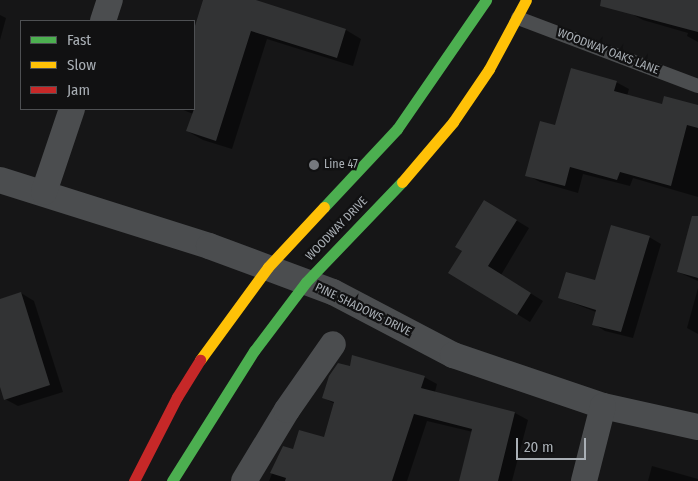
<!DOCTYPE html>
<html>
<head>
<meta charset="utf-8">
<style>
	body { margin:0 }
	#map { position:relative; width:698px; height:481px; overflow:hidden; background:#161617; font-family:"Fira Sans Condensed",sans-serif }
	div>[style] { position:absolute }
	[style*='--x'] { left:calc(var(--x)*1px); top:calc(var(--y)*1px); width:calc(var(--w)*1px); rotate:calc(var(--a)*1deg) }
	.shadow>* { inset:0; background:#0007 }
	.building>* { inset:0; background:#323334 }
	.lane>* { height:14px; margin:-7px; padding:0 7px; transform-origin:7px; border-radius:7px; background:#4b4d4f }
	.street>* { height:26px; margin:-13px; padding:0 13px; transform-origin:13px; border-radius:13px; background:#4b4d4f }
	.fast>* { height:11px; margin:-5.5px; padding:0 5.5px; transform-origin:5.5px; border-radius:5.5px; background:#4caf50 }
	.slow>* { height:11px; margin:-5.5px; padding:0 5.5px; transform-origin:5.5px; border-radius:5.5px; background:#ffc107 }
	.jam>* { height:11px; margin:-5.5px; padding:0 5.5px; transform-origin:5.5px; border-radius:5.5px; background:#c62828 }
	.dots>* { width:14px; height:14px; translate:-50% -50%; box-sizing:border-box; border:2px solid #111112; border-radius:50% }
	span { translate:-50% -50%; white-space:nowrap; text-align:center; line-height:1.15; -webkit-text-stroke:4.5px #111112; paint-order:stroke }
	.street-label { font-size:12px; color:#a9afb5 }
	.poi-label { font-size:12px; color:#a9afb5 }
	.left { translate:0 -50%; text-align:left }
	.legend { position:absolute; left:20px; top:20px; width:175px; height:90px; box-sizing:border-box; background:#111112; border:1px solid #4e5053; margin:0; padding:6px 9px; list-style:none; font-size:15px; color:#a9afb5 }
	.legend li { display:flex; align-items:center; gap:10px; height:25px }
	.legend b { width:25px; border:1px solid #4e5053 }
	.scale { position:absolute; left:516px; top:438px; width:70px; height:22px; box-sizing:border-box; border:2px solid #a9afb5; border-top:0; padding-left:6px; font-size:15px; line-height:18px; white-space:nowrap; color:#a9afb5; -webkit-text-stroke:4px #111112; paint-order:stroke }
</style>
</head>
<body>
<div id="map">
	<div class="shadow">
		<div style="clip-path:polygon(204px 0,252px 0,346px 30px,361px 39px,353px 66px,267px 39px,232px 149px,203px 140px,187px 131px,193px 114px,181px 109px,194px 109px,194px 33px)"></div>
		<div style="clip-path:polygon(633px 0,698px 0,698px 42px,687px 36px,688px 33px,643px 20px,630px 13px)"></div>
		<div style="clip-path:polygon(0 15px,6px 18px,0 40px)"></div>
		<div style="clip-path:polygon(616px 82px,629px 89px,627px 96px,663px 106px,698px 108px,698px 197px,633px 178px,630px 186px,583px 174px,578px 193px,540px 182px,527px 175px,556px 127px)"></div>
		<div style="clip-path:polygon(498px 209px,529px 228px,501px 275px,543px 301px,530px 322px,450px 273px)"></div>
		<div style="clip-path:polygon(649px 237px,661px 244px,633px 338px,605px 331px,594px 324px,596px 312px,560px 298px,596px 282px)"></div>
		<div style="clip-path:polygon(698px 252px,698px 281px,678px 272px)"></div>
		<div style="clip-path:polygon(698px 288px,698px 334px,687px 328px)"></div>
		<div style="clip-path:polygon(21px 293px,34px 301px,63px 392px,18px 406px,5px 399px,0 383px,0 300px)"></div>
		<div style="clip-path:polygon(350px 367px,424px 377px,437px 384px,435px 392px,515px 413px,528px 420px,512px 481px,460px 481px,473px 432px,427px 421px,407px 481px,269px 481px,283px 447px,294px 450px,325px 439px,335px 404px,324px 398px)"></div>
		<div style="clip-path:polygon(652px 466px,698px 479px,698px 481px,648px 481px)"></div>
	</div>
	<div class="building">
		<div style="clip-path:polygon(203px 0,256px 0,346px 29px,337px 58px,251px 31px,216px 141px,186px 131px,194px 109px,194px 29px)"></div>
		<div style="clip-path:polygon(601px 0,698px 0,698px 32px,600px 6px)"></div>
		<div style="clip-path:polygon(571px 68px,617px 81px,614px 91px,662px 104px,664px 96px,698px 105px,698px 128px,687px 125px,671px 186px,620px 172px,617px 180px,570px 167px,565px 186px,525px 176px,540px 121px,555px 125px)"></div>
		<div style="clip-path:polygon(484px 200px,517px 220px,488px 266px,531px 293px,517px 315px,448px 273px,462px 251px,455px 247px)"></div>
		<div style="clip-path:polygon(692px 216px,698px 216px,698px 278px,677px 272px)"></div>
		<div style="clip-path:polygon(611px 225px,650px 236px,621px 332px,592px 325px,596px 310px,558px 298px,566px 272px,595px 280px)"></div>
		<div style="clip-path:polygon(21px 292px,50px 385px,4px 400px,0 387px,0 299px)"></div>
		<div style="clip-path:polygon(352px 355px,425px 376px,421px 388px,515px 412px,498px 481px,459px 481px,472px 429px,414px 414px,392px 481px,285px 481px,286px 478px,270px 473px,283px 446px,293px 449px,299px 430px,324px 437px,334px 402px,322px 398px,329px 376px,338px 363px,350px 366px)"></div>
	</div>
	<div class="lane">
		<div style="--x:518;--y:18;--w:192;--a:20.7"></div>
	</div>
	<div class="street">
		<div style="--x:103;--y:21;--w:22;--a:-72"></div>
		<div style="--x:0;--y:180;--w:219;--a:17.5"></div>
		<div style="--x:209;--y:246;--w:132;--a:20.4"></div>
		<div style="--x:333;--y:292;--w:136;--a:27.7"></div>
		<div style="--x:453;--y:355;--w:158;--a:18.8"></div>
		<div style="--x:603;--y:406;--w:97;--a:12.5"></div>
		<div style="--x:44;--y:192;--w:88;--a:-71.4"></div>
		<div style="--x:244;--y:481;--w:83;--a:-58.8"></div>
		<div style="--x:287;--y:410;--w:80;--a:-55.1"></div>
		<div style="--x:584;--y:481;--w:77;--a:-75.8"></div>
	</div>
	<div class="fast">
		<div style="--x:324;--y:207;--w:107;--a:-46.9"></div>
		<div style="--x:397;--y:129;--w:157;--a:-55.4"></div>
		<div style="--x:172;--y:481;--w:154;--a:-57.8"></div>
		<div style="--x:254;--y:351;--w:86;--a:-53"></div>
		<div style="--x:306;--y:282;--w:139;--a:-46.2"></div>
	</div>
	<div class="slow">
		<div style="--x:402;--y:182;--w:79;--a:-49.6"></div>
		<div style="--x:453;--y:122;--w:64;--a:-55.8"></div>
		<div style="--x:489;--y:69;--w:78;--a:-61.8"></div>
		<div style="--x:200;--y:360;--w:115;--a:-53.8"></div>
		<div style="--x:268;--y:267;--w:82;--a:-47"></div>
	</div>
	<div class="jam">
		<div style="--x:134;--y:481;--w:94;--a:-62.9"></div>
		<div style="--x:177;--y:397;--w:44;--a:-58.1"></div>
	</div>
	<div class="dots">
		<div style="left:314px;top:165px;background:#76797e"></div>
	</div>
	<div class="street-label">
		<span style="left:608px;top:52px;rotate:21deg">WOODWAY OAKS LANE</span>
		<span style="left:337px;top:229px;rotate:-46deg">WOODWAY DRIVE</span>
		<span style="left:363px;top:310px;rotate:26deg">PINE SHADOWS DRIVE</span>
	</div>
	<div class="poi-label">
		<span class="left" style="left:324px;top:165px">Line 47</span>
	</div>
	<ul class="legend">
	<li><b style="height:6px;background:#4caf50"></b>Fast</li>
	<li><b style="height:6px;background:#ffc107"></b>Slow</li>
	<li><b style="height:6px;background:#c62828"></b>Jam</li>
	</ul>
	<div class="scale">20 m</div>
</div>
</body>
</html>
